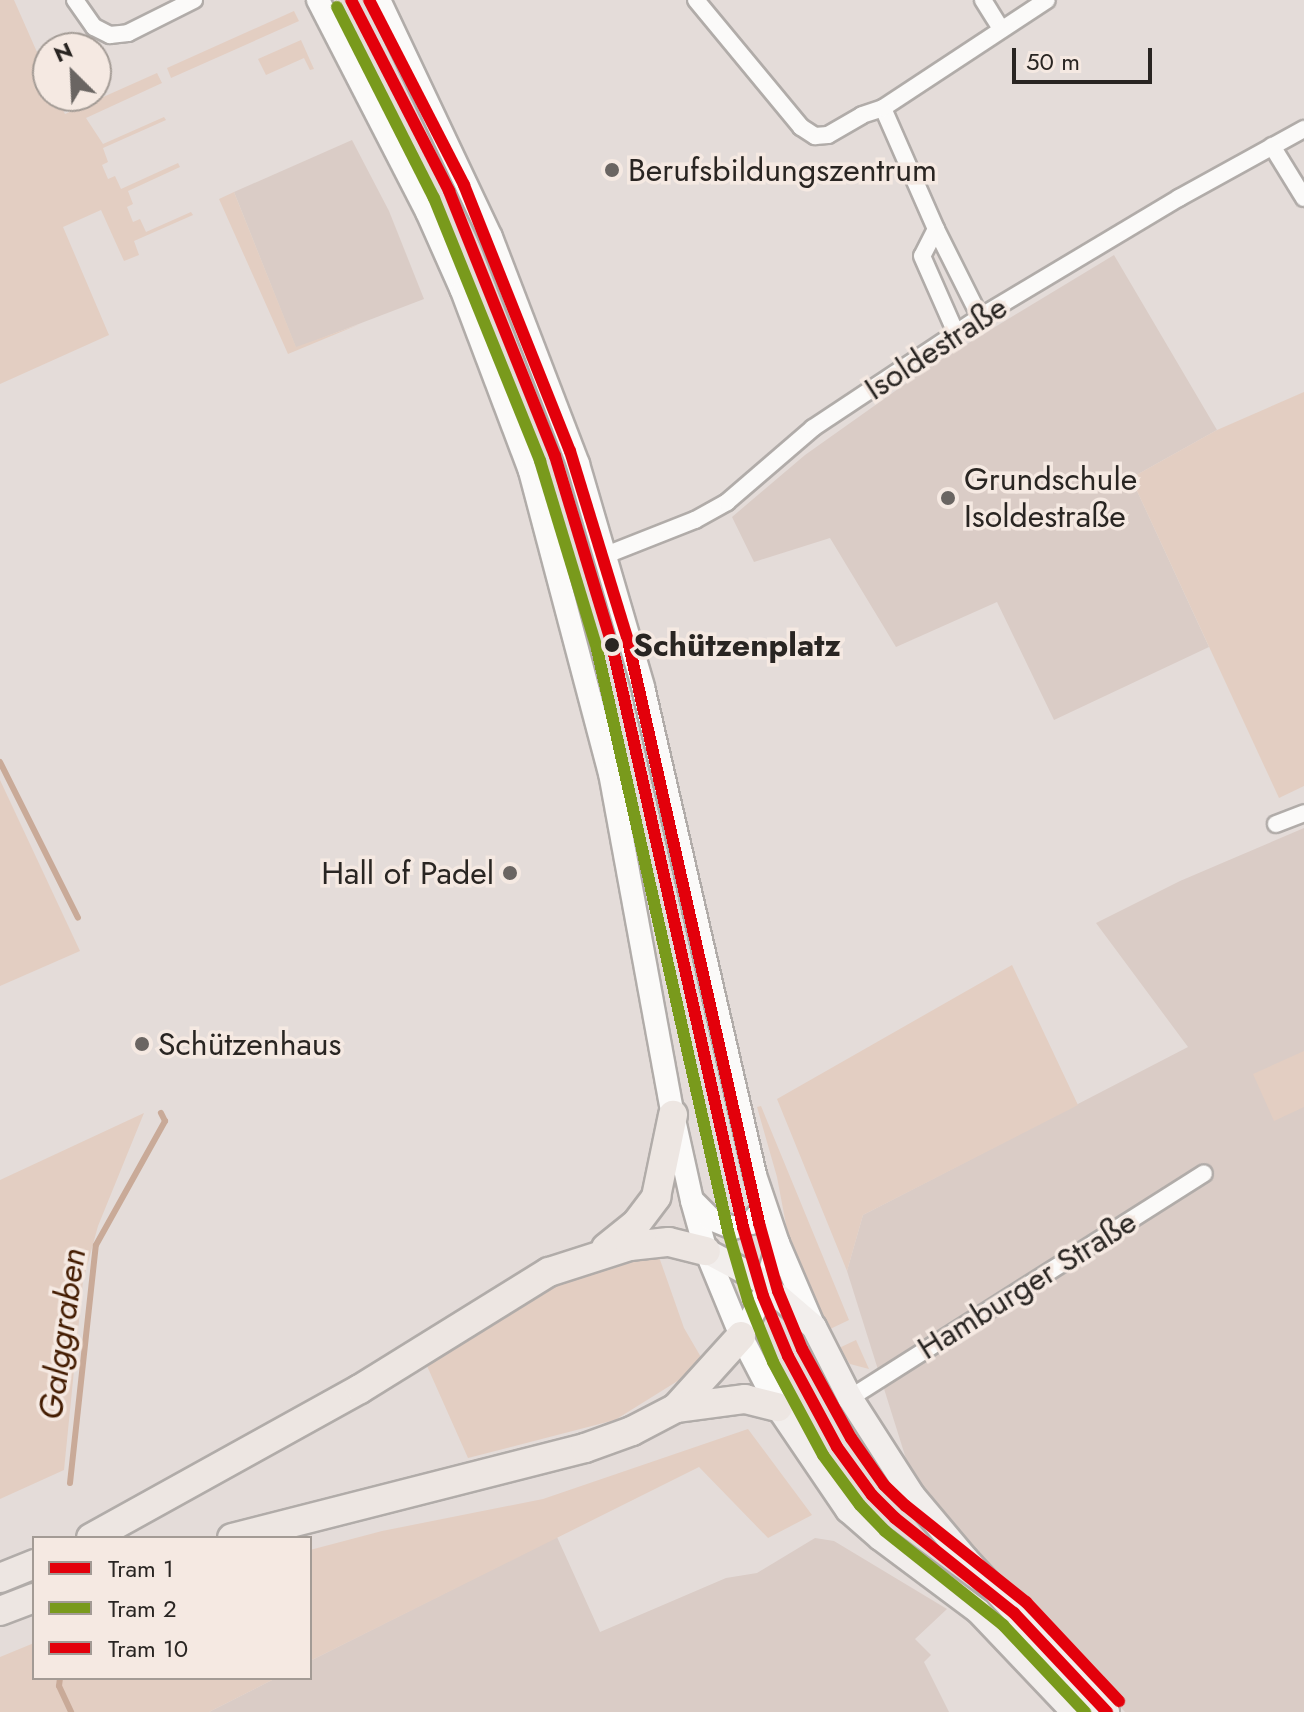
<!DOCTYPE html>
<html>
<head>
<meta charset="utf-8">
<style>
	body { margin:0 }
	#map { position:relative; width:1304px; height:1712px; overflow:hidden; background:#e4dcd9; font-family:Jost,sans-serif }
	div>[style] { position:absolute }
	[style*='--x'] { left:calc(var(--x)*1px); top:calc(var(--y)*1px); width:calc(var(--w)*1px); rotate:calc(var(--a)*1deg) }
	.built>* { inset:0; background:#daccc6 }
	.green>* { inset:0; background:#e3cec2 }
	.stream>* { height:6px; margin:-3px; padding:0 3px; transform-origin:3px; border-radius:3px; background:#c9aa98 }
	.roads { filter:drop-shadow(2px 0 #b1aca9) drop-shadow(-2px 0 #b1aca9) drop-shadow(0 2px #b1aca9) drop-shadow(0 -2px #b1aca9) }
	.street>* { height:16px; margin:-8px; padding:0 8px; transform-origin:8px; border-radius:8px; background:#fbfaf9 }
	.secondary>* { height:22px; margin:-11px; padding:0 11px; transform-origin:11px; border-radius:11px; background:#fbfaf9 }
	.primary>* { height:24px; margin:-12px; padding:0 12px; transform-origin:12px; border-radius:12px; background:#f2eeec }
	.highway>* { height:28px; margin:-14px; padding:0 14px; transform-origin:14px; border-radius:14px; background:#ede6e2 }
	.tram-1>* { height:12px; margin:-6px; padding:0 6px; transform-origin:6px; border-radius:6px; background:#e3000b }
	.tram-2>* { height:12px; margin:-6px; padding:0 6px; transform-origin:6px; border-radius:6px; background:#799a1c }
	.tram-3>* { height:12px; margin:-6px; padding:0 6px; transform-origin:6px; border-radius:6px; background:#e3000b }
	.dots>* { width:22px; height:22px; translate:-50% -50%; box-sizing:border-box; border:4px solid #f5e9e2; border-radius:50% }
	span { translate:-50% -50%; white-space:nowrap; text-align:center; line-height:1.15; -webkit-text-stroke:7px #f5e9e2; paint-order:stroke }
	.poi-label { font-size:32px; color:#292522 }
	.left { translate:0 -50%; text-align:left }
	.right { translate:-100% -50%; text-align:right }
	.street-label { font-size:32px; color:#292522 }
	.stop-label { font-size:32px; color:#292522; font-weight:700 }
	.water-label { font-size:34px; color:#441c01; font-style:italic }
	.legend { position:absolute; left:32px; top:1536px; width:280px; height:144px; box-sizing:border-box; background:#f5e9e2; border:2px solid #a39b95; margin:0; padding:10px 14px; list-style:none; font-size:24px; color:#292522 }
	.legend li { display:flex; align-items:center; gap:16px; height:40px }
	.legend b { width:40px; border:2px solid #a39b95 }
	.north { position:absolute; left:32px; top:32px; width:80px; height:80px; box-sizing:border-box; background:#f5e9e2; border:2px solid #a39b95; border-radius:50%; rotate:336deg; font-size:22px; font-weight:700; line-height:32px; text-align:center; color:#292522 }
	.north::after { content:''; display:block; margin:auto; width:28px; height:36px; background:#6a6562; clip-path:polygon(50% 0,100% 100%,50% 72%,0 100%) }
	.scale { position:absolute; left:1012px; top:48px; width:140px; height:36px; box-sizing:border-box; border:4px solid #292522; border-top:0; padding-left:10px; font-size:24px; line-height:28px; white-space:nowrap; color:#292522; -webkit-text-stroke:6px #f5e9e2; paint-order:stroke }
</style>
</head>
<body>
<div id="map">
	<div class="built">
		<div style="clip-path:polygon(352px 140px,389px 211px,424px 299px,296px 348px,234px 192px)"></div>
		<div style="clip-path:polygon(1114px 255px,1217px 430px,1131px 478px,1209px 647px,1054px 720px,997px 602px,896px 647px,830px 538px,754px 562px,732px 517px,805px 455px,929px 367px)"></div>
		<div style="clip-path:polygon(1304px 828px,1304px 1712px,1125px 1712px,913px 1481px,847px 1271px,863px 1215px,1188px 1047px,1096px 923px,1180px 881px)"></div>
		<div style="clip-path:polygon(557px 1537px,600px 1632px,726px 1578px,757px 1573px,815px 1538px,834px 1541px,947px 1609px,915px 1639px,931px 1655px,924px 1662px,949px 1712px,209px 1712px,276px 1678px,310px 1678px,310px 1661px)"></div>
	</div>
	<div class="green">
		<div style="clip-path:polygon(0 0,14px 0,48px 77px,48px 96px,56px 96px,65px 114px,157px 73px,162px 83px,86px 118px,103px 144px,164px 117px,166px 120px,103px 148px,108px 162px,102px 165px,108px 179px,115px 176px,121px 189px,178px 163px,180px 167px,128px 191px,133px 204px,127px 207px,133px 222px,140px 219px,146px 232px,191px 212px,193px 215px,134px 241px,139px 255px,124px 261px,101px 210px,63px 227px,109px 335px,0 384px)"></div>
		<div style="clip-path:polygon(294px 11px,299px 21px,171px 78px,167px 68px)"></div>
		<div style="clip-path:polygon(301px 40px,314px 69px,310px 70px,304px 58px,266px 75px,258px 59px)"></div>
		<div style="clip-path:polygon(234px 192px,296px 347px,360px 324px,288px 354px,219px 199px)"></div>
		<div style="clip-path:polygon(1304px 392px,1304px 786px,1279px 798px,1131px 478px,1217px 430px)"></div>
		<div style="clip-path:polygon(0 780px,80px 951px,0 986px)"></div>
		<div style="clip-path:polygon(1012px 965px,1078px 1105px,863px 1215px,847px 1271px,777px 1099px)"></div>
		<div style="clip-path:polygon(1304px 1051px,1304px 1107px,1274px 1121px,1253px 1074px)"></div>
		<div style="clip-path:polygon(761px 1106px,849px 1320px,828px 1330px,787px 1230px,777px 1177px,757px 1107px)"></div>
		<div style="clip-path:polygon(144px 1113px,98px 1226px,83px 1281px,64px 1470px,0 1499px,0 1180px)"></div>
		<div style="clip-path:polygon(658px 1254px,684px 1328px,705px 1364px,615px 1420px,468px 1458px,427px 1366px,558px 1285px)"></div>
		<div style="clip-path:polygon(856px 1340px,869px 1369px,850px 1364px,839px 1348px)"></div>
		<div style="clip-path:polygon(748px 1429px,812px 1515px,768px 1538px,699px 1467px,310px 1661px,310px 1550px,382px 1531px,543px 1499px)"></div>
		<div style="clip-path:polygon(34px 1643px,34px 1678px,276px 1678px,209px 1712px,0 1712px,0 1657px)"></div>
	</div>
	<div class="stream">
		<div style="--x:0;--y:762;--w:174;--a:63.4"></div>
		<div style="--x:70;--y:1483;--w:239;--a:-83.8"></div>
		<div style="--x:96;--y:1245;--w:142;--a:-60.9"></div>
		<div style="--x:165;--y:1121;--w:9;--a:-117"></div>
		<div style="--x:60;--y:1678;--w:8;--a:97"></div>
		<div style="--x:59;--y:1686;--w:29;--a:65"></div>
	</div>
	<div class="roads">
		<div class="street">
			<div style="--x:75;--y:0;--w:33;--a:55"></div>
			<div style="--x:94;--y:27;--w:18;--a:27"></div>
			<div style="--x:110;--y:35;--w:18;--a:-6"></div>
			<div style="--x:128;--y:33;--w:74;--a:-26.6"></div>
			<div style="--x:696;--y:0;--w:165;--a:50.4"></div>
			<div style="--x:801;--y:127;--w:17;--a:33"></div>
			<div style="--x:815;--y:136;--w:13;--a:-4"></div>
			<div style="--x:828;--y:135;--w:39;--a:-30"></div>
			<div style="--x:862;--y:115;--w:22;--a:-18"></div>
			<div style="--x:983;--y:0;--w:34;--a:58"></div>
			<div style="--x:1272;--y:146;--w:61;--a:58.4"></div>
			<div style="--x:936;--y:229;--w:30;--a:117"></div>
			<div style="--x:922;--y:256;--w:84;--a:66.2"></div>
			<div style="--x:980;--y:317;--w:98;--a:-116.6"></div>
			<div style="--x:936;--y:229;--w:132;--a:-113.7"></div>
			<div style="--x:883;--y:108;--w:196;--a:-33.4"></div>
			<div style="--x:606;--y:555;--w:96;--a:-21.5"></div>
			<div style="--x:695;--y:520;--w:37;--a:-29"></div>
			<div style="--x:727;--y:502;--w:113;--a:-40.7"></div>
			<div style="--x:813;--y:428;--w:201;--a:-33.6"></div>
			<div style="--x:980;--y:317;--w:232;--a:-30.9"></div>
			<div style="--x:1179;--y:198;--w:143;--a:-28.9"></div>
			<div style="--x:1276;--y:824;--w:30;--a:-21"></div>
			<div style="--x:850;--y:1398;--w:419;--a:-32.4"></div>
		</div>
		<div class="secondary">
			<div style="--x:318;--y:0;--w:238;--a:62.8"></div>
			<div style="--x:427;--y:212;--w:86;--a:66.1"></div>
			<div style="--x:462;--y:291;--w:192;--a:69.3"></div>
			<div style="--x:530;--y:471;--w:312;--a:75.2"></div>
			<div style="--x:610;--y:773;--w:348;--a:79.6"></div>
			<div style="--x:673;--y:1115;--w:88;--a:77.5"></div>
			<div style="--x:692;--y:1201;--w:52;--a:74.4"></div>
			<div style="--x:706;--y:1251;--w:92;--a:67.6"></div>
			<div style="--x:741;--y:1336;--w:80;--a:62.5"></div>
			<div style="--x:379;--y:0;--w:262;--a:64.7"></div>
			<div style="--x:491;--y:237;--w:243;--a:69"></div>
			<div style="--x:578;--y:464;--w:232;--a:73.7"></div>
			<div style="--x:643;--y:687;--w:501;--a:77.07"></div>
			<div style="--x:755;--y:1175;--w:72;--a:71.3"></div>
			<div style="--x:778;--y:1243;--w:91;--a:66.8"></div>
			<div style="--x:693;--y:1201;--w:25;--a:45"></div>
			<div style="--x:711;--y:1219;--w:24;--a:22"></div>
			<div style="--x:733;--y:1228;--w:19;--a:-16"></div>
			<div style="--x:751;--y:1223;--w:21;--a:-49"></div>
			<div style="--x:741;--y:1336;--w:46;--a:-61.2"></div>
			<div style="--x:763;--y:1296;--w:55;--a:-74.2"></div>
		</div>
		<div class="primary">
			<div style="--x:706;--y:1251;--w:58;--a:27.9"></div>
			<div style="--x:757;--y:1278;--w:75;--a:40.7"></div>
			<div style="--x:814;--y:1327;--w:80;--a:63.1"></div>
			<div style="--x:850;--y:1398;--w:117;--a:57.3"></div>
			<div style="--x:913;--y:1496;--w:82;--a:49.9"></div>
			<div style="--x:966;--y:1559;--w:208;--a:47.3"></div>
			<div style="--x:778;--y:1407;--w:125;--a:55.8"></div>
			<div style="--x:848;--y:1510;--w:43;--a:41.2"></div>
			<div style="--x:880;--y:1538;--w:122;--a:36.7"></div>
			<div style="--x:978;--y:1611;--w:139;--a:46.5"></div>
		</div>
		<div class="highway">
			<div style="--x:606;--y:1248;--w:38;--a:-39"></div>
			<div style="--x:636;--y:1224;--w:34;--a:-53"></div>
			<div style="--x:656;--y:1197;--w:84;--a:-78.3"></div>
			<div style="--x:676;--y:1408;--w:97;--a:-47.9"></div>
			<div style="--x:91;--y:1538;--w:308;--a:-29"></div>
			<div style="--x:360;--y:1389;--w:222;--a:-31.8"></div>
			<div style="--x:549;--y:1272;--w:85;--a:-17.8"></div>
			<div style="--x:630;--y:1246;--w:39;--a:-6"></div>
			<div style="--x:669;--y:1242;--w:38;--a:14"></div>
			<div style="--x:232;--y:1538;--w:364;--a:-14.3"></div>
			<div style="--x:585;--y:1448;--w:50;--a:-19.9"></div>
			<div style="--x:632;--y:1431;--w:50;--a:-27.6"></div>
			<div style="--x:676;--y:1408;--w:70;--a:-7.4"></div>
			<div style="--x:745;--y:1399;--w:34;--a:14"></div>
			<div style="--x:0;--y:1578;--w:37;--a:-22"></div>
			<div style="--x:0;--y:1611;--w:36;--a:-21"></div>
		</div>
	</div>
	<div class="tram-1">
		<div style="--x:351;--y:0;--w:215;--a:62.8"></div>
		<div style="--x:449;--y:191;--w:285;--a:68.2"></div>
		<div style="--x:555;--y:456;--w:197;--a:73.2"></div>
		<div style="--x:612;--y:645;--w:597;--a:77.31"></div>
		<div style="--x:743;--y:1227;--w:72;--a:73.8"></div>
		<div style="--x:763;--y:1296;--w:65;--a:67.4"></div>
		<div style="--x:788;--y:1356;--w:103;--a:61.7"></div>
		<div style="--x:837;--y:1447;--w:59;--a:53.9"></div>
		<div style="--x:872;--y:1495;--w:33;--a:45"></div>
		<div style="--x:895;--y:1518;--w:152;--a:38.6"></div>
		<div style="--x:1014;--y:1613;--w:136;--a:46.8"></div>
	</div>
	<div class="tram-2">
		<div style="--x:337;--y:7;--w:214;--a:63.1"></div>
		<div style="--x:434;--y:198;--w:284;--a:68"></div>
		<div style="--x:540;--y:461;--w:196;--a:73.1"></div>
		<div style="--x:597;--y:649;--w:597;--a:77.31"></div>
		<div style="--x:728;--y:1231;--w:72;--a:73.8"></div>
		<div style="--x:748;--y:1300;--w:67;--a:68"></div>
		<div style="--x:773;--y:1362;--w:106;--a:61.7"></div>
		<div style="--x:823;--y:1455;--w:62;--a:53.5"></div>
		<div style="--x:860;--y:1505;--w:36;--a:46"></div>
		<div style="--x:885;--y:1531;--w:151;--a:38.5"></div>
		<div style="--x:1003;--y:1625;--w:120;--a:46.7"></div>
	</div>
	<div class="tram-3">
		<div style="--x:369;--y:0;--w:208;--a:62.8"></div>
		<div style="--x:464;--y:185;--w:286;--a:68.3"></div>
		<div style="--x:570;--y:451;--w:199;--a:73"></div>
		<div style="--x:628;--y:641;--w:597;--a:77.31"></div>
		<div style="--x:759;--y:1223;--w:71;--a:74.4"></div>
		<div style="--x:778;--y:1291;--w:63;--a:67.5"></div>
		<div style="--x:802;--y:1349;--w:102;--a:61.2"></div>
		<div style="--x:851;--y:1438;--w:57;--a:54.9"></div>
		<div style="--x:884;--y:1485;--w:30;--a:44"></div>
		<div style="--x:906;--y:1506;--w:154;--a:38.7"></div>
		<div style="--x:1026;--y:1602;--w:136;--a:46.8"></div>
	</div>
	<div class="dots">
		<div style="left:612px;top:170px;background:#6a6562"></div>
		<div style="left:948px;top:498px;background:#6a6562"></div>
		<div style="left:612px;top:645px;background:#292522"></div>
		<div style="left:510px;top:873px;background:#6a6562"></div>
		<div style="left:142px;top:1044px;background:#6a6562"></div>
	</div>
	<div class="poi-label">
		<span class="left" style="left:628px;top:170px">Berufsbildungszentrum</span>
		<span class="left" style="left:964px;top:498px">Grundschule<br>Isoldestraße</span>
		<span class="right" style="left:494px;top:873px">Hall of Padel</span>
		<span class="left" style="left:158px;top:1044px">Schützenhaus</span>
	</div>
	<div class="street-label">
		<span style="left:936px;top:348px;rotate:-33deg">Isoldestraße</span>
		<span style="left:1027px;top:1285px;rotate:-32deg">Hamburger Straße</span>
	</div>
	<div class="stop-label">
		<span class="left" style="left:633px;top:645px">Schützenplatz</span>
	</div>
	<div class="water-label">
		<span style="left:62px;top:1334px;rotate:-82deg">Galggraben</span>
	</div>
	<ul class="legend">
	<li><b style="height:10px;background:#e3000b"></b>Tram 1</li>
	<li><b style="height:10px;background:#799a1c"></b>Tram 2</li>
	<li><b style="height:10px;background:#e3000b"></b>Tram 10</li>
	</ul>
	<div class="north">N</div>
	<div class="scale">50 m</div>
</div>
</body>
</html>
